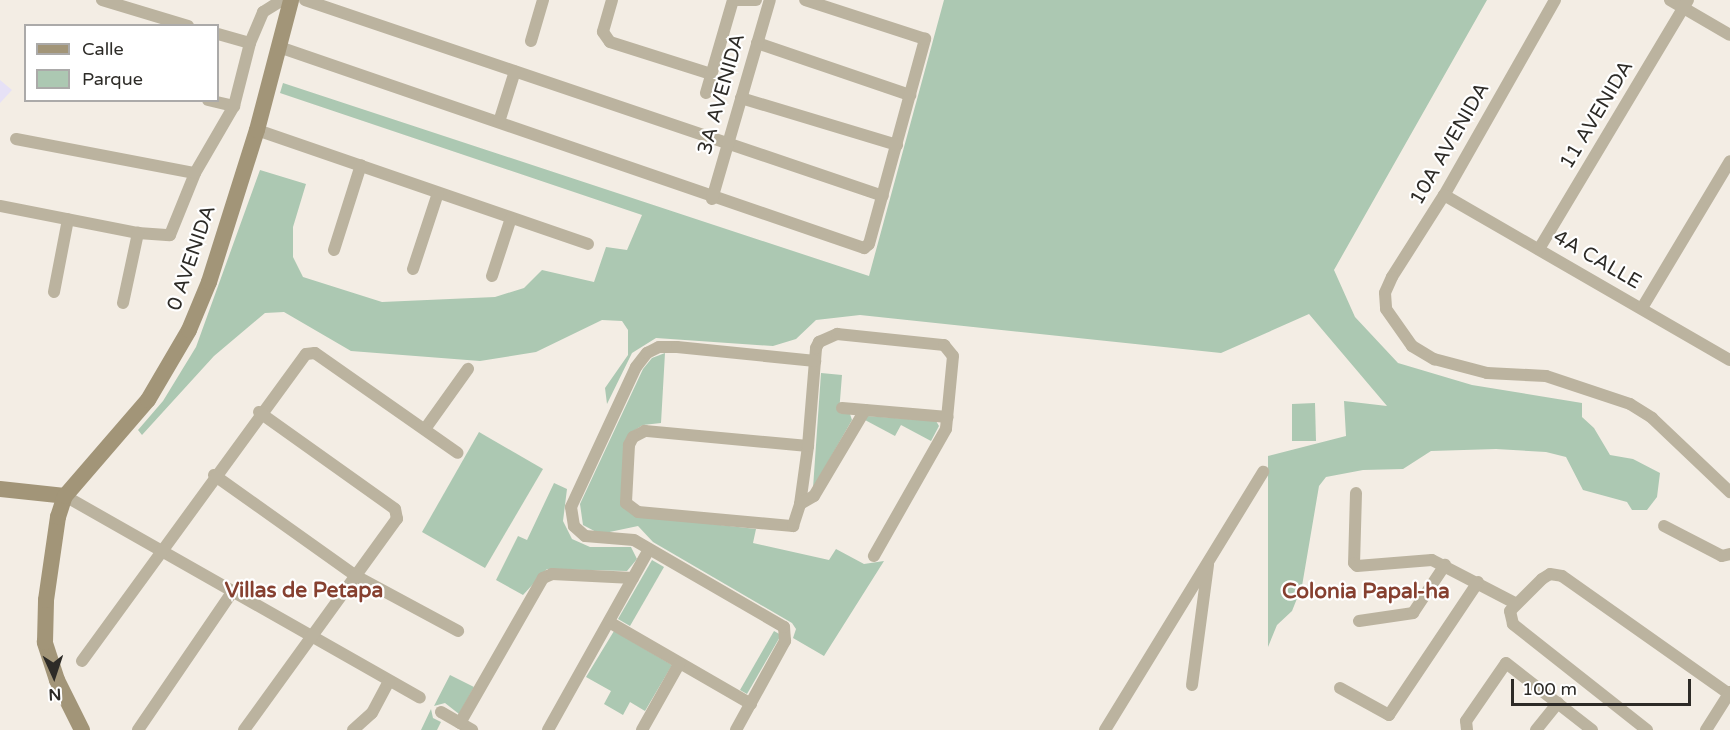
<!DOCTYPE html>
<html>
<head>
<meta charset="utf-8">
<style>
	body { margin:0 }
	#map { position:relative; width:1730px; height:730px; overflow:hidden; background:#f3ede4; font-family:"Varela Round",sans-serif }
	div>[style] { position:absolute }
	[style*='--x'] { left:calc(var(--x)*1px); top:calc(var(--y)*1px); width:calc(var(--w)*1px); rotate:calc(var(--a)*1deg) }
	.industrial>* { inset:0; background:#e6e1f6 }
	.green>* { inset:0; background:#acc8b2 }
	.street>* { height:12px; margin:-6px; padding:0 6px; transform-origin:6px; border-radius:6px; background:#bbb39f }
	.secondary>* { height:16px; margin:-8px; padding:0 8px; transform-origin:8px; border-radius:8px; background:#a29578 }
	span { translate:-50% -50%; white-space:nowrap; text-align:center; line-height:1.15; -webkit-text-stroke:4.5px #fff; paint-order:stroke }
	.street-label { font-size:20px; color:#2d2b27 }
	.neighbourhood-label { font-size:21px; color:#864030; font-weight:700 }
	.legend { position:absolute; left:24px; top:24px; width:195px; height:78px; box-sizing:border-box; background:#fff; border:2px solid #abaaa9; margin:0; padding:8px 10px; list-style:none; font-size:18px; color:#2d2b27 }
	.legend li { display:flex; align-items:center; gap:12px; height:30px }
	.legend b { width:30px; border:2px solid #abaaa9 }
	.north { position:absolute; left:24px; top:646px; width:60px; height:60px; -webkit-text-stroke:4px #fff; paint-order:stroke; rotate:177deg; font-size:16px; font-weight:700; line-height:24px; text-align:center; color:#2d2b27 }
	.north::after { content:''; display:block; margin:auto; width:21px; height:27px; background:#2d2b27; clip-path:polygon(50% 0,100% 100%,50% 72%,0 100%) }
	.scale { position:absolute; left:1511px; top:679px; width:180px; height:27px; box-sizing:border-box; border:3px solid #2d2b27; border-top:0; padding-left:8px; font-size:18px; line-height:21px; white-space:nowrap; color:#2d2b27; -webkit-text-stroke:4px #fff; paint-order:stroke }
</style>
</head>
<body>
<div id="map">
	<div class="industrial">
		<div style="clip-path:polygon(0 80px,12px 90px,0 103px)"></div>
	</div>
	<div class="green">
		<div style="clip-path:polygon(944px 0,1487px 0,1334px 270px,1355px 317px,1398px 363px,1472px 385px,1582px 403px,1582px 417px,1594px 428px,1610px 455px,1633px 459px,1660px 473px,1657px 497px,1647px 510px,1632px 510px,1627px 502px,1583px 490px,1566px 457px,1546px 452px,1496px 449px,1431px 451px,1403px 469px,1363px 470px,1326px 477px,1319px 486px,1302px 586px,1292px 611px,1277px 625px,1268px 647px,1268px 456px,1346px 436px,1344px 401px,1387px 406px,1309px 314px,1221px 353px,860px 315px,816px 320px,796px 339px,773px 346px,656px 338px,632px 353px,607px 404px,605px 388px,628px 355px,628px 330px,622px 321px,602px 320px,536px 352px,480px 361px,351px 351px,284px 312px,265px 313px,214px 356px,142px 435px,138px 430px,163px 401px,196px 347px,260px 170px,306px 184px,293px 227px,293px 257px,303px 277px,382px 302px,495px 297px,524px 288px,542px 270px,594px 282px,606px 247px,627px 250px,642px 215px,280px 93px,283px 83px,869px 276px)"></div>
		<div style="clip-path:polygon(665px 353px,661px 423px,643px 425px,630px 433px,624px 446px,621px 504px,640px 516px,756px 529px,753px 543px,829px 560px,836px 549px,864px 564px,884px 561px,824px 656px,793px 638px,796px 629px,792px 623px,653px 542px,638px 526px,600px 534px,583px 525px,580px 504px,643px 369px,652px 358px)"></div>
		<div style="clip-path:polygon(821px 373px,842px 375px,839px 413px,850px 414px,852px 420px,813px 488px)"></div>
		<div style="clip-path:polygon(1315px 403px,1316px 441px,1292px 441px,1292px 404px)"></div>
		<div style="clip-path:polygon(867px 416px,936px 421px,939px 426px,931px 441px,901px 425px,895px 436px,865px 420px)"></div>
		<div style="clip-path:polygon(479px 432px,543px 469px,485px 568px,422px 532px)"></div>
		<div style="clip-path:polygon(554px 483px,567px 489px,563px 521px,572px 539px,590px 547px,631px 547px,637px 559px,627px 571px,547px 569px,523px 595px,496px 580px,518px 536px,527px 540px)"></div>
		<div style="clip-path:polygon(652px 560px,664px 567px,630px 626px,618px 619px)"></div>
		<div style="clip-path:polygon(614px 631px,672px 665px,645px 711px,630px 702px,623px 715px,604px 704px,611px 691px,586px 677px)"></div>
		<div style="clip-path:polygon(774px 631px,781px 635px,747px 694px,740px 690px)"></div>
		<div style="clip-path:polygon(450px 675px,474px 687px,459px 714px,445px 703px,434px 706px)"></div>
		<div style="clip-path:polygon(431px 709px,433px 718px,441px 722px,437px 730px,421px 730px)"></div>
	</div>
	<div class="street">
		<div style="--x:102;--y:0;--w:90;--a:16.8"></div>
		<div style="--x:305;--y:0;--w:610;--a:18.73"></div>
		<div style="--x:612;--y:0;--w:33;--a:106"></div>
		<div style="--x:603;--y:32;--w:12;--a:55"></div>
		<div style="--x:610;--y:42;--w:106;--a:17.6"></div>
		<div style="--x:737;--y:0;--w:19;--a:0"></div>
		<div style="--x:1555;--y:0;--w:224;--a:119.6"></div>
		<div style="--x:1444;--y:195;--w:97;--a:122.4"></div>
		<div style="--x:1392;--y:277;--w:17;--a:114"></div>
		<div style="--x:1385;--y:293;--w:16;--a:86"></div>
		<div style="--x:1386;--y:309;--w:45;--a:54.9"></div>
		<div style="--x:1412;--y:346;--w:26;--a:31"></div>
		<div style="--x:1434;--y:359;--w:55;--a:14.8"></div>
		<div style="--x:1487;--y:373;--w:59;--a:2.9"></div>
		<div style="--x:1546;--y:376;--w:89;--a:18.4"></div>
		<div style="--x:1630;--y:404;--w:26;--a:32"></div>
		<div style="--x:1652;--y:418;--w:108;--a:43.5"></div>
		<div style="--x:1670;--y:0;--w:69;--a:30.3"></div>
		<div style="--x:218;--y:34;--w:33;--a:16"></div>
		<div style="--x:531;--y:41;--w:43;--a:-73.7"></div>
		<div style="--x:757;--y:43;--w:162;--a:18.8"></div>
		<div style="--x:279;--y:47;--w:619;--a:18.96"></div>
		<div style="--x:864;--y:248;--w:6;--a:-39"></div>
		<div style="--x:869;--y:244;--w:213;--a:-74.7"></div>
		<div style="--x:925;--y:39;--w:126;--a:-162"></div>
		<div style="--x:706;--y:93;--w:97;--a:-73.8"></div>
		<div style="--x:741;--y:98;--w:163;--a:16.8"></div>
		<div style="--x:208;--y:100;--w:27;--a:13"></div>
		<div style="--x:499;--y:122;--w:53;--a:-72.6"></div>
		<div style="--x:257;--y:130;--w:350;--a:19"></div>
		<div style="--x:16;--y:139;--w:182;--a:10.8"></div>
		<div style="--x:1444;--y:195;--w:330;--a:30"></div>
		<div style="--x:712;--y:199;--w:207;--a:-73.8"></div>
		<div style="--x:0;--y:206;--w:141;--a:11.1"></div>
		<div style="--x:138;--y:233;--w:32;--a:4"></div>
		<div style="--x:170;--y:235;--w:67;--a:-68"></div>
		<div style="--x:195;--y:173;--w:78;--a:-59.8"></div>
		<div style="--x:234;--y:106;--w:65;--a:-75.7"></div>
		<div style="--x:250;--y:43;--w:34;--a:-67"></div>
		<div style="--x:263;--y:12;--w:22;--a:-32"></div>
		<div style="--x:1539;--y:249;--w:290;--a:-59.1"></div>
		<div style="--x:334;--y:250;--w:89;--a:-72.4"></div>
		<div style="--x:413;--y:269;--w:80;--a:-71.8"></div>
		<div style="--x:492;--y:276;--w:61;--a:-71.9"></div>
		<div style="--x:54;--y:292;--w:74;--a:-79.1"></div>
		<div style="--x:123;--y:303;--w:72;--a:-77.9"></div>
		<div style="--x:1642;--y:308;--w:171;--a:-59.1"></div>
		<div style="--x:842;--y:408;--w:106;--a:4.9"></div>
		<div style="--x:425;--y:429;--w:74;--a:-54.4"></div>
		<div style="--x:808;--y:446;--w:164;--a:-174.7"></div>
		<div style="--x:645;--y:431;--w:13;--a:153"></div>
		<div style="--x:633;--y:437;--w:9;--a:117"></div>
		<div style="--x:629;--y:445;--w:58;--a:93"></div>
		<div style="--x:626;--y:503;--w:15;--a:37"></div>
		<div style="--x:638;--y:512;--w:156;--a:5.2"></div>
		<div style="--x:793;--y:526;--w:23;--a:-72"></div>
		<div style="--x:800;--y:504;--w:59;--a:-82.1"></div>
		<div style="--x:808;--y:446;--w:98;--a:-85.3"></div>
		<div style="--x:816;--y:348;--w:7;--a:-63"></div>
		<div style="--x:819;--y:342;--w:20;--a:-24"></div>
		<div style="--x:837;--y:334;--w:108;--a:5.9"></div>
		<div style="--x:944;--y:345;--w:14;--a:51"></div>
		<div style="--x:953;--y:356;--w:73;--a:95.5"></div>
		<div style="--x:946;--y:429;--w:146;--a:119.6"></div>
		<div style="--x:214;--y:475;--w:174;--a:35.4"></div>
		<div style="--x:356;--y:576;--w:116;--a:28.3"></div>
		<div style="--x:1356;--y:493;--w:70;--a:91.6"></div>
		<div style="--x:1354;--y:563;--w:4;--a:45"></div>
		<div style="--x:1357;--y:566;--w:75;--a:-4.6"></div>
		<div style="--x:1432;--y:560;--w:93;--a:27.4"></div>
		<div style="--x:65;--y:496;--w:408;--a:29.6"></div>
		<div style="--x:800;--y:504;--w:16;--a:-30"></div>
		<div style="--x:814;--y:496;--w:100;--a:-59.3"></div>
		<div style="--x:1664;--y:526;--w:65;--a:27.3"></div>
		<div style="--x:1722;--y:556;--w:8;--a:-14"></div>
		<div style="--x:1359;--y:621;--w:55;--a:-8.4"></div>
		<div style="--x:1413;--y:613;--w:58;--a:-56.3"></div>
		<div style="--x:609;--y:622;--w:164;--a:30"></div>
		<div style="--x:82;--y:661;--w:380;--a:-53.9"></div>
		<div style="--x:306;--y:354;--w:9;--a:-6"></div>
		<div style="--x:315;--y:353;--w:174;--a:35"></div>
		<div style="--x:1192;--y:685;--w:121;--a:-82.4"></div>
		<div style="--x:1340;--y:688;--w:56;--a:28.9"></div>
		<div style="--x:1389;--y:715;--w:160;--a:-56.2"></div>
		<div style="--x:441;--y:712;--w:36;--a:30"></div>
		<div style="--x:460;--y:723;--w:167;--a:-60.2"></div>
		<div style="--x:543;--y:578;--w:10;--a:-24"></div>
		<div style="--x:552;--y:574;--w:81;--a:2.8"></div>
		<div style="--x:138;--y:730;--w:167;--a:-55.7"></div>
		<div style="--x:244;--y:730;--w:261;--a:-54.1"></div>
		<div style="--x:397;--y:519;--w:10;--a:-101"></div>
		<div style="--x:395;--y:509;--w:167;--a:-144.5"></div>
		<div style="--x:353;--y:730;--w:25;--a:-42"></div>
		<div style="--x:372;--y:713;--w:36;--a:-62"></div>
		<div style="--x:548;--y:730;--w:207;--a:-60.8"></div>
		<div style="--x:642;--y:730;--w:76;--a:-60.7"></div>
		<div style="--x:736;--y:730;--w:102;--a:-61.2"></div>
		<div style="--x:785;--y:641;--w:14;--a:-94"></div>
		<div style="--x:784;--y:627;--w:173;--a:-149.9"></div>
		<div style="--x:634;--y:540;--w:49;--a:-175.3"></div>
		<div style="--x:585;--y:536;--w:15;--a:-138"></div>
		<div style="--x:574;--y:526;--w:19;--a:-99"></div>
		<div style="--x:571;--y:507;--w:154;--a:-65.1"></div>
		<div style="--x:636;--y:367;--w:18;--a:-52"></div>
		<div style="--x:647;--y:353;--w:13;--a:-27"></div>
		<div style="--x:659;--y:347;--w:18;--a:0"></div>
		<div style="--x:677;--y:347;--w:139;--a:5.8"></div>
		<div style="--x:1105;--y:730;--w:303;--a:-58.5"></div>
		<div style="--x:1467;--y:730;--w:9;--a:-96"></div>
		<div style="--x:1466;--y:721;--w:70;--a:-55.4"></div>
		<div style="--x:1506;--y:663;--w:109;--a:37.9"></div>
		<div style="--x:1536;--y:730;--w:35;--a:-51"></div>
		<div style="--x:1647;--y:730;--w:171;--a:-141.7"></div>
		<div style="--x:1513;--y:624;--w:13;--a:-103"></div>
		<div style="--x:1510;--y:611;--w:45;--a:-45"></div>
		<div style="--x:1542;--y:579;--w:9;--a:-32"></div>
		<div style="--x:1550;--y:574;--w:12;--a:9"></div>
		<div style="--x:1562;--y:576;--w:204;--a:35.2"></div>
		<div style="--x:1706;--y:730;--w:45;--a:-57.7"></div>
	</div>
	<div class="secondary">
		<div style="--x:0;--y:489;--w:65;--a:6.1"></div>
		<div style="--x:82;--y:730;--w:56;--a:-116.6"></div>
		<div style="--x:57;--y:680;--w:40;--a:-108"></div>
		<div style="--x:45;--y:642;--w:42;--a:-88.6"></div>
		<div style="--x:46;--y:600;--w:84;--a:-81.8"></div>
		<div style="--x:58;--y:517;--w:22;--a:-72"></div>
		<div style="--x:65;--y:496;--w:127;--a:-49.2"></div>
		<div style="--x:148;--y:400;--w:81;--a:-59.6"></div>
		<div style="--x:189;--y:330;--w:52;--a:-67.4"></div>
		<div style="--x:209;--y:282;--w:159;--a:-72.5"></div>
		<div style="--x:257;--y:130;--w:134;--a:-75.3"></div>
	</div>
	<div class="street-label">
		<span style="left:722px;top:94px;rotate:-74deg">3A AVENIDA</span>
		<span style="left:1597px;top:115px;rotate:-59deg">11 AVENIDA</span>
		<span style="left:1450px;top:144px;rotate:-60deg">10A AVENIDA</span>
		<span style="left:192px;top:258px;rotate:-71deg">0 AVENIDA</span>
		<span style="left:1597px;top:260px;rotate:30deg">4A CALLE</span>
	</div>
	<div class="neighbourhood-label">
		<span style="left:304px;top:591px">Villas de Petapa</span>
		<span style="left:1366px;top:592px">Colonia Papal-ha</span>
	</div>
	<ul class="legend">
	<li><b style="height:8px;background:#a29578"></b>Calle</li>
	<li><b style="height:16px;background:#acc8b2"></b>Parque</li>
	</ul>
	<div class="north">N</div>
	<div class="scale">100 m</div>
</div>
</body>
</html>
